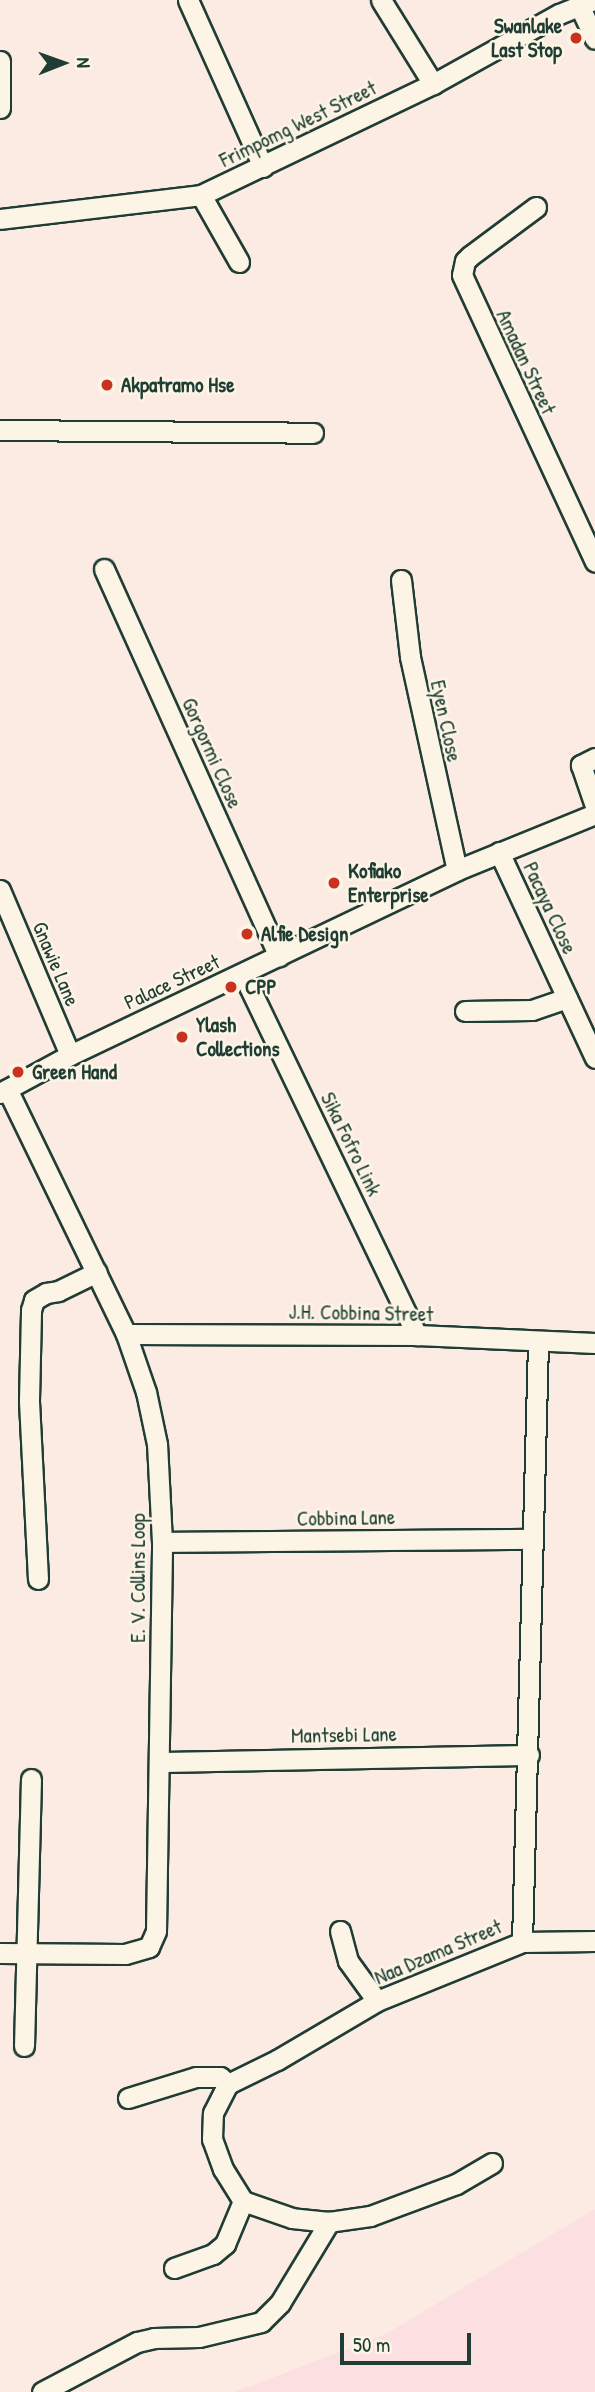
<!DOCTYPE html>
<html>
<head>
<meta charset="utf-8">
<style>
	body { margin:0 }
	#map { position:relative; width:595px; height:2392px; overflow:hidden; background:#fcebe3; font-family:"Patrick Hand",sans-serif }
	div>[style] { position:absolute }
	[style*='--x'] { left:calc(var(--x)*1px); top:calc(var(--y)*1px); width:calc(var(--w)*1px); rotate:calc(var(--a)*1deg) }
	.built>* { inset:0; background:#fcdfe0 }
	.roads { filter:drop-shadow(2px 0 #1f3d34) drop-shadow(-2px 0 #1f3d34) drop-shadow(0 2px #1f3d34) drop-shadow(0 -2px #1f3d34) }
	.minor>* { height:19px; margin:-9.5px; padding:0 9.5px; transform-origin:9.5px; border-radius:9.5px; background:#fcf5e5 }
	.dots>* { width:19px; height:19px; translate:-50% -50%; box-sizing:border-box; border:4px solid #fcf5e5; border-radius:50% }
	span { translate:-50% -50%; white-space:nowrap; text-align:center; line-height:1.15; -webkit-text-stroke:5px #fcf5e5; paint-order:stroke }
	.poi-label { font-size:21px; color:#1f3d34; font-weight:700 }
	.right { translate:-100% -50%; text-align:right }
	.left { translate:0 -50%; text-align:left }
	.street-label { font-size:21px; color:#1f3d34 }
	.north { position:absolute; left:28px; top:28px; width:70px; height:70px; -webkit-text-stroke:5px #fcf5e5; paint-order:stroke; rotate:89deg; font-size:19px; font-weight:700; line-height:28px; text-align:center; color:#1f3d34 }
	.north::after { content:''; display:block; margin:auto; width:24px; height:32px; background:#1f3d34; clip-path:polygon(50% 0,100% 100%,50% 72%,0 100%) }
	.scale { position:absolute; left:340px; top:2333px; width:131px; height:32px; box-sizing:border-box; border:4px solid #1f3d34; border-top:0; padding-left:9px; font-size:21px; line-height:24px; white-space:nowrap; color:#1f3d34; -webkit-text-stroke:5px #fcf5e5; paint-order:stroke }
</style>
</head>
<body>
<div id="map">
	<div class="built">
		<div style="clip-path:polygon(595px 2209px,595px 2392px,235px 2392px,384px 2335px)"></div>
	</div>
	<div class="roads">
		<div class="minor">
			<div style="--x:188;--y:0;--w:183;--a:65.8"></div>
			<div style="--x:381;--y:0;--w:99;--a:58.2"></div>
			<div style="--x:580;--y:7;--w:35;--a:65"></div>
			<div style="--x:0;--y:61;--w:47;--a:90"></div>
			<div style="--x:201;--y:195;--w:77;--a:60.4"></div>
			<div style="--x:536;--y:207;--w:82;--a:143.4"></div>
			<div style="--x:470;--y:256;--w:7;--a:135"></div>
			<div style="--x:465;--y:261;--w:14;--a:102"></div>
			<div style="--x:462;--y:275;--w:316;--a:65.1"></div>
			<div style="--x:0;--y:219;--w:202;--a:-6.8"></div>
			<div style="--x:201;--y:195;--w:257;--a:-25.6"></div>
			<div style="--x:433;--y:84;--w:144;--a:-29.1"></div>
			<div style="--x:559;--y:14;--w:38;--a:-22"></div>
			<div style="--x:0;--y:430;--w:313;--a:0.5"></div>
			<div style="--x:104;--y:569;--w:425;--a:65.7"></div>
			<div style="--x:401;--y:580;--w:78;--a:83.3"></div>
			<div style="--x:410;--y:657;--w:218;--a:77.6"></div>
			<div style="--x:595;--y:758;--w:16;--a:153"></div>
			<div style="--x:581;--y:765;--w:43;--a:71.1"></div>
			<div style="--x:499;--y:852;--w:227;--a:65"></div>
			<div style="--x:0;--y:890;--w:179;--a:67"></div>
			<div style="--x:243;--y:974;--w:401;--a:64.3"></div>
			<div style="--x:465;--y:1011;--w:67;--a:-0.9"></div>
			<div style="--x:532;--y:1010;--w:37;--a:-19"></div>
			<div style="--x:0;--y:1093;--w:80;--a:-28.5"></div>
			<div style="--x:70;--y:1055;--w:429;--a:-25.5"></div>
			<div style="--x:457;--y:870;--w:149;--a:-22.1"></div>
			<div style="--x:126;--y:1334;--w:291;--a:0.2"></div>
			<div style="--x:417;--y:1335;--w:178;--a:2.6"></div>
			<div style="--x:162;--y:1542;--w:368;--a:-0.5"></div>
			<div style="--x:38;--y:1579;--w:179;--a:-92.9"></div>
			<div style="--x:29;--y:1400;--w:90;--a:-88.7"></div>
			<div style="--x:31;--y:1310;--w:10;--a:-73"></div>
			<div style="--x:34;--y:1300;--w:14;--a:-30"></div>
			<div style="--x:46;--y:1293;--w:12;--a:-9"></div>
			<div style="--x:58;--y:1291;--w:43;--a:-26"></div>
			<div style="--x:160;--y:1762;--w:369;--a:-1.1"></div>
			<div style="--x:340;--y:1931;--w:31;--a:75"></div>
			<div style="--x:348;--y:1961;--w:49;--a:54.1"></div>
			<div style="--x:522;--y:1942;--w:599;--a:-88.47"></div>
			<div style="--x:0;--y:1953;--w:125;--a:0.5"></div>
			<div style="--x:125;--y:1954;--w:25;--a:-16"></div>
			<div style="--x:149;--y:1947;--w:17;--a:-66"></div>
			<div style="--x:156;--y:1931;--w:389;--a:-89.1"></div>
			<div style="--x:162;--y:1542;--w:98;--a:-92.9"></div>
			<div style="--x:157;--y:1444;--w:53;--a:-101.9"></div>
			<div style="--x:146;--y:1392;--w:61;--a:-109"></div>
			<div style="--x:126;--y:1334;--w:272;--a:-115.9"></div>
			<div style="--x:24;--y:2046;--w:267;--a:-88.5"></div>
			<div style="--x:128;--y:2098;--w:71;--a:-17.2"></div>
			<div style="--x:196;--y:2077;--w:24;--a:0"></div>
			<div style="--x:220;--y:2077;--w:11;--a:41"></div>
			<div style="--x:492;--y:2163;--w:42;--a:149.7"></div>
			<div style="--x:456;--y:2184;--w:92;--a:159.6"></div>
			<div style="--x:370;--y:2216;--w:41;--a:171.7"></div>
			<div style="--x:329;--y:2222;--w:37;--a:-174"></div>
			<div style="--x:292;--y:2218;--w:52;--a:-160.9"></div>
			<div style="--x:243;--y:2201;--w:38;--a:-122"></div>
			<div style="--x:223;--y:2169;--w:32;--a:-110"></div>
			<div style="--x:212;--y:2139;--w:26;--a:-88"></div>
			<div style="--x:213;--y:2113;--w:33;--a:-63"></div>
			<div style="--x:228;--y:2084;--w:55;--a:-26.1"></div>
			<div style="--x:277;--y:2060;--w:116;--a:-30.5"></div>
			<div style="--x:377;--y:2001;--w:157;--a:-22.1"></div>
			<div style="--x:522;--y:1942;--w:73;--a:-0.8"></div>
			<div style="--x:174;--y:2268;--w:41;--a:-19.7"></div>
			<div style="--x:213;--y:2254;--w:16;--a:-40"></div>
			<div style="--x:225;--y:2244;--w:47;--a:-67.3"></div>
			<div style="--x:42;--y:2392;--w:107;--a:-27.8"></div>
			<div style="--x:137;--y:2342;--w:17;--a:-13"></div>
			<div style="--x:154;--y:2338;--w:45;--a:-1.3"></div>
			<div style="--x:199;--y:2337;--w:64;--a:-13.6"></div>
			<div style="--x:261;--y:2322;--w:27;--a:-45"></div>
			<div style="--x:280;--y:2303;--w:95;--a:-58.8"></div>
		</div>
	</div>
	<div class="dots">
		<div style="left:576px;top:38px;background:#c8321e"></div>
		<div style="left:107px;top:385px;background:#c8321e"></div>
		<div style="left:334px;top:883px;background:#c8321e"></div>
		<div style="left:247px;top:934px;background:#c8321e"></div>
		<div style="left:231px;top:987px;background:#c8321e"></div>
		<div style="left:182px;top:1037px;background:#c8321e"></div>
		<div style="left:18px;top:1072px;background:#c8321e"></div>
	</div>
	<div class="poi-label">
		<span class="right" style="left:562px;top:38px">Swanlake<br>Last Stop</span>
		<span class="left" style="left:121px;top:385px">Akpatramo Hse</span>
		<span class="left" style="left:348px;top:883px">Kofiako<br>Enterprise</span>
		<span class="left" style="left:261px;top:934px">Alfie Design</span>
		<span class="left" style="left:245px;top:987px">CPP</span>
		<span class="left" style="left:196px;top:1037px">Ylash<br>Collections</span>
		<span class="left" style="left:32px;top:1072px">Green Hand</span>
	</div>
	<div class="street-label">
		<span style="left:298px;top:124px;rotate:-26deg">Frimpomg West Street</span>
		<span style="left:526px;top:362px;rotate:65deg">Amadan Street</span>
		<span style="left:446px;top:721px;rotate:78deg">Eyen Close</span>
		<span style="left:212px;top:753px;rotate:66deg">Gorgormi Close</span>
		<span style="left:550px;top:908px;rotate:65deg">Pacaya Close</span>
		<span style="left:56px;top:964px;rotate:67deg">Gnawie Lane</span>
		<span style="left:172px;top:982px;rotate:-25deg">Palace Street</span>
		<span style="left:351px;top:1144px;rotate:64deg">Sika Fofro Link</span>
		<span style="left:361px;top:1313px;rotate:1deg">J.H. Cobbina Street</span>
		<span style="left:346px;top:1518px;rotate:-1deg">Cobbina Lane</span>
		<span style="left:138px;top:1578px;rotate:-90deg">E. V. Collins Loop</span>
		<span style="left:344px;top:1735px;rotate:-1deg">Mantsebi Lane</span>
		<span style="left:438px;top:1952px;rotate:-23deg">Naa Dzama Street</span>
	</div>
	<div class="north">N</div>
	<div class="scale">50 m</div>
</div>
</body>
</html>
